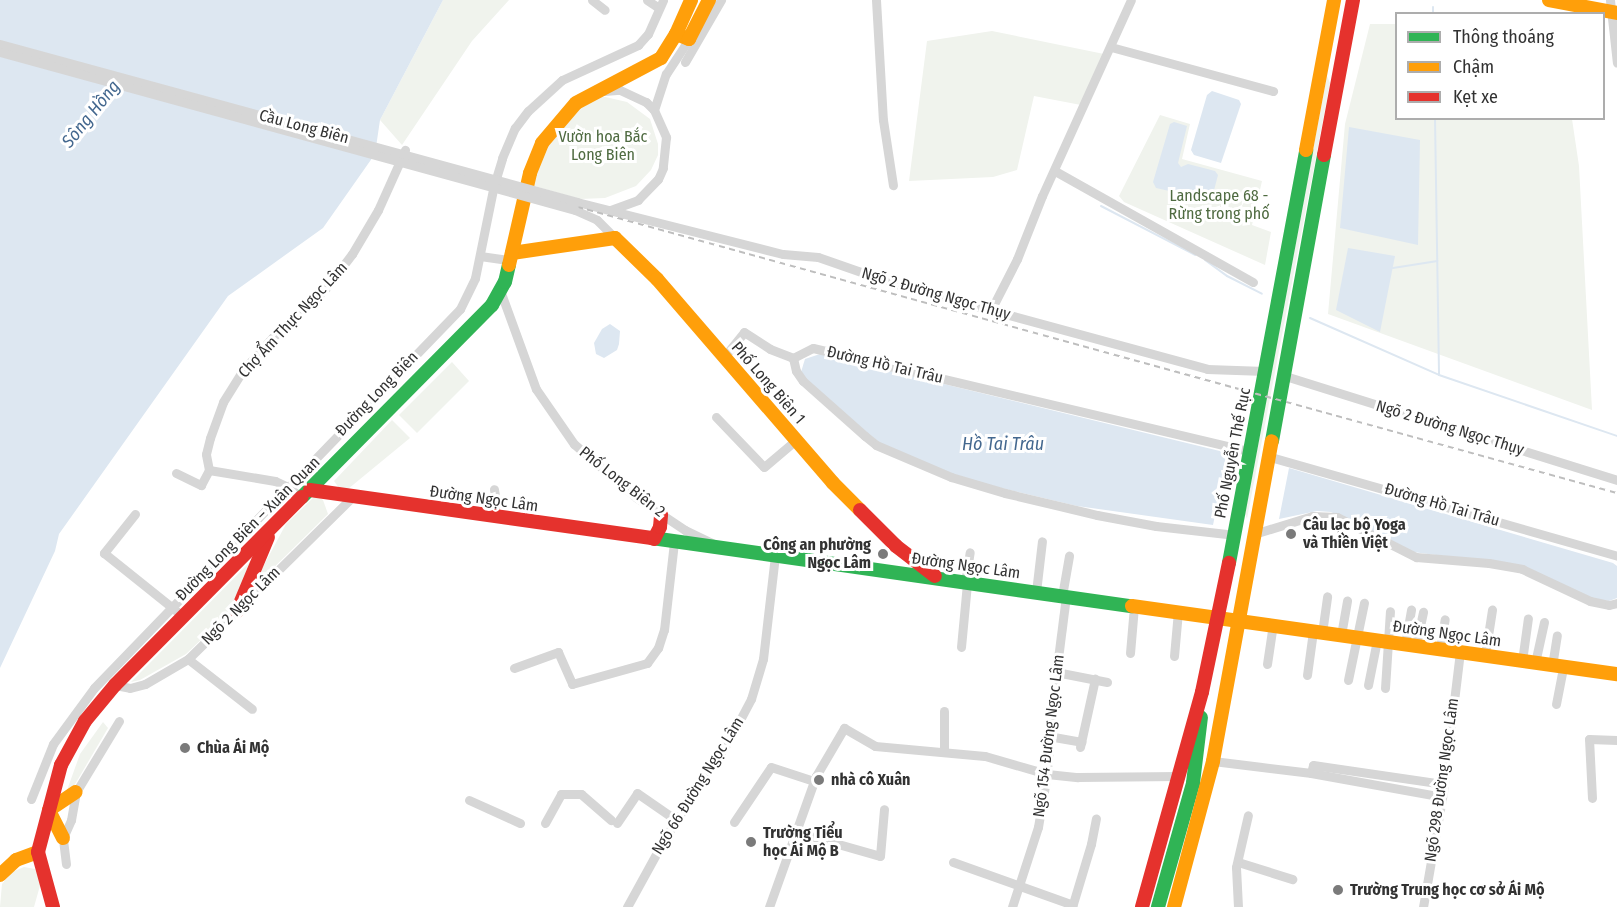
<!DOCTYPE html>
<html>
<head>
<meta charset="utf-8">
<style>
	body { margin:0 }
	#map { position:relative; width:1617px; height:907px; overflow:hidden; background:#fff; font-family:"Fira Sans Condensed",sans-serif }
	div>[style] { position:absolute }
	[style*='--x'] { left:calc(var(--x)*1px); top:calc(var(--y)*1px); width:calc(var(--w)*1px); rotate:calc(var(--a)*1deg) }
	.green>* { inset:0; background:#f0f3ed }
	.water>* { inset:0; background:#dde7f1 }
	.stream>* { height:2px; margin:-1px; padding:0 1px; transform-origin:1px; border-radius:1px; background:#dde7f1 }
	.street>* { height:9px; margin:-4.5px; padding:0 4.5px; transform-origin:4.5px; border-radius:4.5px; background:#d6d6d6 }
	.fast>* { height:14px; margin:-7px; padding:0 7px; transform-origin:7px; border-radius:7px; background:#30b455 }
	.slow>* { height:14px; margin:-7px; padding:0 7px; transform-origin:7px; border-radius:7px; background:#ff9f0a }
	.jam>* { height:14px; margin:-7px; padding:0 7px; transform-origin:7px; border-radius:7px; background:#e5322d }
	.rail>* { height:2px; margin-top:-1px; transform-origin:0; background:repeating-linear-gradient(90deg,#bebebe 0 6px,transparent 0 10.5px) }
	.street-bridge>* { height:9px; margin:-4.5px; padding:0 4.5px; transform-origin:4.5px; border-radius:4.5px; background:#d6d6d6 }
	.dots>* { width:16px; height:16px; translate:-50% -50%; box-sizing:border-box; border:3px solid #fff; border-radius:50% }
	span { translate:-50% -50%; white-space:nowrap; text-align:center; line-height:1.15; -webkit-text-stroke:6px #fff; paint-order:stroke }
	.street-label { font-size:16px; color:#323232 }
	.park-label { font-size:16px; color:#4f6b41 }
	.poi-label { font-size:16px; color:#323232; font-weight:700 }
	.left { translate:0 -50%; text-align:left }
	.right { translate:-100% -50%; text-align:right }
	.water-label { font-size:18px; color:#44688f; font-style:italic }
	.legend { position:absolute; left:1395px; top:12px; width:210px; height:108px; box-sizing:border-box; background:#fff; border:2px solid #adadad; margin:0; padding:8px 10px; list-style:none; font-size:18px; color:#323232 }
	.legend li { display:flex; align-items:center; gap:12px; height:30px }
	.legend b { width:30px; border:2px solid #adadad }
</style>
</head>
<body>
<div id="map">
	<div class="green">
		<div style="clip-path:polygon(443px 0,509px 0,472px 41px,402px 145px,380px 120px)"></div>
		<div style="clip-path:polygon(1370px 24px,1396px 24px,1396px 118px,1572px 119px,1579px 166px,1592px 410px,1328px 314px,1345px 124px)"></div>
		<div style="clip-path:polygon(992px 31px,1104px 54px,1081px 105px,1034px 96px,1017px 170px,993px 177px,909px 181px,927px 41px)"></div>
		<div style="clip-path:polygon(1327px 76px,1330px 83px,1247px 519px,1245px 514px)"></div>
		<div style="clip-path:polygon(601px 96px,627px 102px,650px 119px,658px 144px,658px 155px,651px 170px,636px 186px,605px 198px,580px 199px,531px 185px,558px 122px)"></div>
		<div style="clip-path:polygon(1160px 115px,1190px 124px,1182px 159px,1262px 181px,1252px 225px,1271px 232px,1265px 265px,1124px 202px,1119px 196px)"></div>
		<div style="clip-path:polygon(452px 362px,469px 381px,417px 433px,399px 415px)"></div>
		<div style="clip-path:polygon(392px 420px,410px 438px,348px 489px,339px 488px,334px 481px)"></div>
		<div style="clip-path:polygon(316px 495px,323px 500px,328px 514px,250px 591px,286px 524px)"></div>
		<div style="clip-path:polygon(256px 556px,227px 615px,186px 654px,140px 680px,131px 682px)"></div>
		<div style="clip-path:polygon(103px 722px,108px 728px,74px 786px,66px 793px,80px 754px)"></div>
		<div style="clip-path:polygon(24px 867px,35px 869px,41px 882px,34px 907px,0 907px,2px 884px,12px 872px)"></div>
	</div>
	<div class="water">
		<div style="clip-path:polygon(0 0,443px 0,380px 120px,375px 154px,323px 228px,228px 296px,59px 534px,55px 551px,0 668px)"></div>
		<div style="clip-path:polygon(1212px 91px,1239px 100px,1241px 104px,1221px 163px,1194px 155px,1191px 150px,1207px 95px)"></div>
		<div style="clip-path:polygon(1174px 122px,1187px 126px,1178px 163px,1181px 167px,1188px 164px,1215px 171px,1218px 175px,1212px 198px,1209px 200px,1156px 188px,1153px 182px,1170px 124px)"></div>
		<div style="clip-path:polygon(1349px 127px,1420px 140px,1418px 245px,1340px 228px)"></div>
		<div style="clip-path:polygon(1348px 248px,1395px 256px,1380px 332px,1336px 310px)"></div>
		<div style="clip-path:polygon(610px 324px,620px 331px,619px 344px,617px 350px,604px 358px,596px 354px,594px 343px,602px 329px)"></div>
		<div style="clip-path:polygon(820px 354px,1228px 453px,1213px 525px,1077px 506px,964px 479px,881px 444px,817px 391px,801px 372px,805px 359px)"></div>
		<div style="clip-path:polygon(1289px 468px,1613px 563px,1617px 566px,1617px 598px,1609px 601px,1594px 599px,1513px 565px,1413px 552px,1331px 512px,1317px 511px,1279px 519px)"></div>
	</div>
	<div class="stream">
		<div style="--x:1433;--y:7;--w:7;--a:90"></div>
		<div style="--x:1435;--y:118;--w:257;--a:89.1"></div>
		<div style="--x:1101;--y:206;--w:106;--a:27.5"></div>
		<div style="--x:1205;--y:260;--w:27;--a:36"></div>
		<div style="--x:1227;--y:276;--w:39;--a:27"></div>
		<div style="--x:1393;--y:268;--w:45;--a:-9"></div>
		<div style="--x:1310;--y:318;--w:141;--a:23.8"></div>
		<div style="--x:1439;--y:375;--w:188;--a:18.9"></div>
	</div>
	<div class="street">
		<div style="--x:592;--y:0;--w:16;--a:38"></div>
		<div style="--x:647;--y:0;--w:14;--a:34"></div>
		<div style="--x:876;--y:0;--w:120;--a:86.7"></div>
		<div style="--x:883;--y:120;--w:66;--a:81.3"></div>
		<div style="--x:1610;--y:0;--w:63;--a:83.7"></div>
		<div style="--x:1111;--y:47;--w:168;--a:15.2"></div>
		<div style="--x:685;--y:62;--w:72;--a:-59.9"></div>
		<div style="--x:604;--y:91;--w:16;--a:-4"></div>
		<div style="--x:620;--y:90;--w:29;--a:25"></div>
		<div style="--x:646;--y:102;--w:11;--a:45"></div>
		<div style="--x:654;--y:110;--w:30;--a:66"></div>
		<div style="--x:666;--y:137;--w:31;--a:96"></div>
		<div style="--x:663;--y:168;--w:12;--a:114"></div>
		<div style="--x:658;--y:179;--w:29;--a:134"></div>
		<div style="--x:638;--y:200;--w:30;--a:160"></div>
		<div style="--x:654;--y:110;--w:38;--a:-72"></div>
		<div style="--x:666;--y:74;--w:42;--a:-56.7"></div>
		<div style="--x:1055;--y:171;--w:227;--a:29.3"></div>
		<div style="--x:577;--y:202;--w:212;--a:14.2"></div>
		<div style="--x:783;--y:254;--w:35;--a:5"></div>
		<div style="--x:818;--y:257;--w:82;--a:19.3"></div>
		<div style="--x:895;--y:284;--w:323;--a:15.2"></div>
		<div style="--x:1207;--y:369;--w:58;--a:2"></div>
		<div style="--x:575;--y:210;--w:24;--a:24"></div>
		<div style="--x:597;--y:220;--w:25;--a:45"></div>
		<div style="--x:480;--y:256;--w:30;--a:8"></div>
		<div style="--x:501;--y:293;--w:102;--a:70"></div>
		<div style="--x:536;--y:389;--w:67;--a:55.4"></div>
		<div style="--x:574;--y:444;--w:83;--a:40.6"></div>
		<div style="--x:637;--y:498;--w:58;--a:33.7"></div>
		<div style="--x:685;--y:530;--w:30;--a:26"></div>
		<div style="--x:991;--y:310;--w:57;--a:-63"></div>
		<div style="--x:1017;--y:259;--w:68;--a:-68.4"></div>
		<div style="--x:1042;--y:196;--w:215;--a:-65.6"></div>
		<div style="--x:724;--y:357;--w:32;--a:-51"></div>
		<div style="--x:744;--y:332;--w:31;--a:33"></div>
		<div style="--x:770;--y:349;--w:25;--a:21"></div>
		<div style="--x:793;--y:358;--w:13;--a:77"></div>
		<div style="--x:796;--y:371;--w:12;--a:55"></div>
		<div style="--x:803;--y:381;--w:83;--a:41.6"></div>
		<div style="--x:865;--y:436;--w:14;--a:39"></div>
		<div style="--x:876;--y:445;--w:82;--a:23.1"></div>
		<div style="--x:951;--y:477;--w:56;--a:16.5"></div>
		<div style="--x:1005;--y:493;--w:95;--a:13.4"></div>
		<div style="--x:1097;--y:515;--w:60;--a:10.6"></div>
		<div style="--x:1156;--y:526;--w:80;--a:6.5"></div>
		<div style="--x:793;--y:358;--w:22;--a:-27"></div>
		<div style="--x:813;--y:348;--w:449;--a:13.3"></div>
		<div style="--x:1282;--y:375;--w:351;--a:17.4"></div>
		<div style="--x:716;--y:417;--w:69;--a:46.2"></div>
		<div style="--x:764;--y:467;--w:42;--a:-40.2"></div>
		<div style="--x:1267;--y:456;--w:364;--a:15.9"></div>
		<div style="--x:176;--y:473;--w:28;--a:26"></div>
		<div style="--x:201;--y:485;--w:17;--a:-62"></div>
		<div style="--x:302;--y:498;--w:18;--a:-142"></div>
		<div style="--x:288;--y:487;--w:14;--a:-155"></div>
		<div style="--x:275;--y:481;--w:67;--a:-170.5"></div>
		<div style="--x:209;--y:470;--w:16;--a:-101"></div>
		<div style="--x:206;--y:454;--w:16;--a:-76"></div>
		<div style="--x:210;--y:438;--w:38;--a:-70"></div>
		<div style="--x:223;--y:402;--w:39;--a:-58"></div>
		<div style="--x:244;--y:369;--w:42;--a:-47.9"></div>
		<div style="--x:272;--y:338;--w:74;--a:-42.8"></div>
		<div style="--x:326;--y:288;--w:43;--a:-52.6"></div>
		<div style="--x:352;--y:254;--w:51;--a:-59.4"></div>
		<div style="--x:378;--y:210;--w:66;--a:-65.8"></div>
		<div style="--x:135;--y:514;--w:50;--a:128.5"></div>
		<div style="--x:104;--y:553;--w:102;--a:38.7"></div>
		<div style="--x:493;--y:517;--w:15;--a:-79"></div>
		<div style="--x:496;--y:502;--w:13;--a:-99"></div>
		<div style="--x:1254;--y:534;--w:61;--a:-17.2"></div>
		<div style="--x:1312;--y:516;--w:25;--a:2"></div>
		<div style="--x:1337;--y:517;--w:89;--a:26.9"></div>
		<div style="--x:1416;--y:557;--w:73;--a:4.7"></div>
		<div style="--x:1489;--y:563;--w:34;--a:10"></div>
		<div style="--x:1522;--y:569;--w:75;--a:25.2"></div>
		<div style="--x:1590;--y:601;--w:19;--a:12"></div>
		<div style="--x:1609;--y:605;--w:8;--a:-14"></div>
		<div style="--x:965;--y:582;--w:30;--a:-81"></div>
		<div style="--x:1036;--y:592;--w:51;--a:-83.3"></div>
		<div style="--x:1062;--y:596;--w:41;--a:-80.1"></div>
		<div style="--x:1322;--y:633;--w:37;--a:-82"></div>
		<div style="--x:1341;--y:635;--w:35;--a:-80"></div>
		<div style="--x:1405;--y:644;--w:35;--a:-80"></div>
		<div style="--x:1416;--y:645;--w:34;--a:-78"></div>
		<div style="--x:961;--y:647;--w:64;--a:-84.6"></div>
		<div style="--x:1440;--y:649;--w:30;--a:-81"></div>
		<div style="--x:1130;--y:653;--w:47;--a:-85.1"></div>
		<div style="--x:1485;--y:655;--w:46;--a:-81.2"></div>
		<div style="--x:1174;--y:656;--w:45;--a:-84.9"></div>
		<div style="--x:188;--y:659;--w:81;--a:38"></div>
		<div style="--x:1522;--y:661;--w:43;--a:-82.1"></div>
		<div style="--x:1535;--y:663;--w:42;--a:-77.6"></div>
		<div style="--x:1267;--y:664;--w:40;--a:-81.5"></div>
		<div style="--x:1552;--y:666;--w:31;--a:-81"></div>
		<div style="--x:514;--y:668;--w:47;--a:-20"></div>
		<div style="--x:558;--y:652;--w:35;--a:66"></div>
		<div style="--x:572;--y:684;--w:78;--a:-15.6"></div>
		<div style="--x:647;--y:663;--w:19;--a:-54"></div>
		<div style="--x:658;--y:648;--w:19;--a:-72"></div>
		<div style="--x:664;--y:630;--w:89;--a:-83.5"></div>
		<div style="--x:1056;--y:672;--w:52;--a:11.1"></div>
		<div style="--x:1307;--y:675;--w:44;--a:-82.2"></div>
		<div style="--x:1348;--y:680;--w:79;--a:-78.3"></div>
		<div style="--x:115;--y:685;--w:15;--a:11"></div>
		<div style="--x:130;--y:688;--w:16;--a:-15"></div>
		<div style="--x:145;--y:684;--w:50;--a:-30.2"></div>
		<div style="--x:188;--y:659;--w:231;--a:-44.6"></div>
		<div style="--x:1368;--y:685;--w:46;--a:-78.7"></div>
		<div style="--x:1385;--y:688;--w:77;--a:-86.3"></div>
		<div style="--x:1556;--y:704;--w:38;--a:-79"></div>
		<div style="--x:944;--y:711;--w:39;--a:90"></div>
		<div style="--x:1048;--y:736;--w:34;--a:10"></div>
		<div style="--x:1080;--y:747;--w:70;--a:-77.6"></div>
		<div style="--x:1213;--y:761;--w:99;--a:7"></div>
		<div style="--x:1311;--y:773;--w:128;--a:10.3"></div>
		<div style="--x:1437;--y:796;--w:7;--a:-34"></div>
		<div style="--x:1311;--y:773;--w:8;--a:-76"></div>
		<div style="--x:1313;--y:765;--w:131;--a:8.3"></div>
		<div style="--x:1592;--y:798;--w:59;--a:-92.9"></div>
		<div style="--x:1589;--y:739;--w:28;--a:2"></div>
		<div style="--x:31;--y:799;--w:59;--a:-68.2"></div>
		<div style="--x:53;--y:744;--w:69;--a:-53.8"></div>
		<div style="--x:94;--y:688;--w:527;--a:-46"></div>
		<div style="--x:460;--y:309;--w:34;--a:-64"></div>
		<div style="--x:475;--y:278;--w:95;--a:-78.5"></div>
		<div style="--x:494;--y:185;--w:28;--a:-73"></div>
		<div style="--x:502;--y:158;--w:33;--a:-67"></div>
		<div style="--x:515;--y:128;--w:21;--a:-53"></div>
		<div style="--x:528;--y:111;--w:46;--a:-42.4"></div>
		<div style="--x:562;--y:80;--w:84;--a:-24.7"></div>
		<div style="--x:638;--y:45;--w:15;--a:-48"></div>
		<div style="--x:648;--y:34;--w:37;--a:-66"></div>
		<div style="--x:469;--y:800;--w:56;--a:24.3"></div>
		<div style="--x:734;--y:822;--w:66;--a:-56.1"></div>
		<div style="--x:771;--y:767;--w:45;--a:18"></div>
		<div style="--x:545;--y:823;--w:33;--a:-61"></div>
		<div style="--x:561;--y:794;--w:20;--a:0"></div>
		<div style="--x:581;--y:794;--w:40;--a:41"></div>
		<div style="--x:617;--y:823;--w:36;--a:-56"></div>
		<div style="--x:637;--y:793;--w:47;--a:34.7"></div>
		<div style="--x:796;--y:832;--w:87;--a:15.9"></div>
		<div style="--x:880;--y:856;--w:47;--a:-85.1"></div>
		<div style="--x:953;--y:862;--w:127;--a:19.7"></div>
		<div style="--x:1238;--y:862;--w:57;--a:17.5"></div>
		<div style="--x:66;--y:864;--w:26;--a:-97"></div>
		<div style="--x:63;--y:838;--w:20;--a:-66"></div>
		<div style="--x:71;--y:820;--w:28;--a:-80"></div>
		<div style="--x:76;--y:792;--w:83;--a:-58.8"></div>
		<div style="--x:627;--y:907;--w:81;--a:-61.2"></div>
		<div style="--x:666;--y:836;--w:121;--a:-56.8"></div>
		<div style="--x:732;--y:735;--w:41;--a:-62.2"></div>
		<div style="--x:751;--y:699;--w:42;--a:-73.3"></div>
		<div style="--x:763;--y:659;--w:104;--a:-83.4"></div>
		<div style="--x:769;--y:907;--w:139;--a:-70.3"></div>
		<div style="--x:816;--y:776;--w:56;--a:-59.7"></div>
		<div style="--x:844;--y:728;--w:36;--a:30"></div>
		<div style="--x:875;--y:746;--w:110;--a:5.2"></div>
		<div style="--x:985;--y:756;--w:65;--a:16.2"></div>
		<div style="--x:1047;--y:774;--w:31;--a:6"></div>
		<div style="--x:1078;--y:777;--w:100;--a:-0.6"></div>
		<div style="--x:1012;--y:907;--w:84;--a:-72"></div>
		<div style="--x:1038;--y:827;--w:54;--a:-80.4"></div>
		<div style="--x:1047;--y:774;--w:61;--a:-86.2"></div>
		<div style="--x:1051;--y:713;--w:118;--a:-82.7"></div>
		<div style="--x:1072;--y:907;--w:66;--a:-73.2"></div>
		<div style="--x:1091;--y:844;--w:26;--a:-79"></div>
		<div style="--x:1238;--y:907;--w:40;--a:-92.9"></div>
		<div style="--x:1236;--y:867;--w:53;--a:-77"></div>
		<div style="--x:1423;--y:907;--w:117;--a:-80.1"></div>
		<div style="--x:1443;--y:792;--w:141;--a:-83.1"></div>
	</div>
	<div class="fast">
		<div style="--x:1272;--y:441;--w:291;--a:-79.7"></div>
		<div style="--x:302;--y:497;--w:270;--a:-45.3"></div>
		<div style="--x:492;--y:305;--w:26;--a:-61"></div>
		<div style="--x:505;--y:282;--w:17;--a:-77"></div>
		<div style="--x:652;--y:538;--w:485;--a:8.1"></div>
		<div style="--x:1229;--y:563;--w:420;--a:-79.4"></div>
		<div style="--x:1158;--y:907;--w:129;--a:-74.2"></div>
		<div style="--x:1193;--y:783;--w:66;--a:-83.1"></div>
	</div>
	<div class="slow">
		<div style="--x:1549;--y:0;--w:69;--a:10.8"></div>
		<div style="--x:676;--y:34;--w:14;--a:21"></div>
		<div style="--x:689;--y:39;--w:44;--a:-62.9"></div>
		<div style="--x:1306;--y:150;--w:153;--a:-79.4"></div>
		<div style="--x:512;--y:253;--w:104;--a:-8.3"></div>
		<div style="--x:615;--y:238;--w:59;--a:44.3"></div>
		<div style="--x:657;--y:279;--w:269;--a:49.2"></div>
		<div style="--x:833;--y:483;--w:38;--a:45"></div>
		<div style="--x:509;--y:265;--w:94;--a:-77.1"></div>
		<div style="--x:530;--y:173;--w:32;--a:-68"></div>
		<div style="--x:542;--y:143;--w:52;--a:-49.6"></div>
		<div style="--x:576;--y:103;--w:96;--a:-27.9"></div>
		<div style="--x:661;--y:58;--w:28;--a:-58"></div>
		<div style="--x:676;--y:34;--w:37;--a:-66"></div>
		<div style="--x:1132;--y:606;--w:490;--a:8"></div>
		<div style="--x:63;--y:838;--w:31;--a:-117"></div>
		<div style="--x:49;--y:810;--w:32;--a:-34"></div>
		<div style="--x:0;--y:875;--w:22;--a:-43"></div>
		<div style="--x:16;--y:860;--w:23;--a:-20"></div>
		<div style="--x:1174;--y:907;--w:151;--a:-75"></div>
		<div style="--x:1213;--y:761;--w:325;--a:-79.6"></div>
	</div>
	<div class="jam">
		<div style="--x:1324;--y:155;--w:158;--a:-79.4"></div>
		<div style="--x:310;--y:490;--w:345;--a:8"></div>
		<div style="--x:860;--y:510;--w:51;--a:45"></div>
		<div style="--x:896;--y:546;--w:49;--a:37.6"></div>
		<div style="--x:654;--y:539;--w:13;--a:-63"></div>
		<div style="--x:660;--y:527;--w:12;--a:-85"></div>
		<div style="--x:237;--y:611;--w:80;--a:-67.3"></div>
		<div style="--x:38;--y:852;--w:90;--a:-75.2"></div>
		<div style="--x:61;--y:765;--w:50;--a:-61.4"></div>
		<div style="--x:85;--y:721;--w:47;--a:-50.2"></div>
		<div style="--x:115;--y:685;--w:265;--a:-45.2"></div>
		<div style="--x:38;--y:852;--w:57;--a:74.7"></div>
		<div style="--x:1142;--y:907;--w:223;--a:-74.4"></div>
		<div style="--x:1202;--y:692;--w:132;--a:-78.2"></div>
	</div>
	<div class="rail">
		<div style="--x:0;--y:48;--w:1677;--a:15.39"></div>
	</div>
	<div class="street-bridge">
		<div style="--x:0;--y:44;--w:598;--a:15.31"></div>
		<div style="--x:0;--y:52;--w:596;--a:15.36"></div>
	</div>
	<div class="dots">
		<div style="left:1291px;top:534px;background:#7a7a7a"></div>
		<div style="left:883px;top:554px;background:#7a7a7a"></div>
		<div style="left:185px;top:748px;background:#7a7a7a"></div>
		<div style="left:819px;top:780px;background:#7a7a7a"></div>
		<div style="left:751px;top:842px;background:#7a7a7a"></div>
		<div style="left:1338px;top:890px;background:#7a7a7a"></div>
	</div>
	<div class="street-label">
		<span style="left:304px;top:127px;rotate:15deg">Cầu Long Biên</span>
		<span style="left:936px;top:294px;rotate:16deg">Ngõ 2 Đường Ngọc Thụy</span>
		<span style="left:293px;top:320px;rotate:-47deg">Chợ Ẩm Thực Ngọc Lâm</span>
		<span style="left:885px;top:365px;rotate:13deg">Đường Hồ Tai Trâu</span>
		<span style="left:768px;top:383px;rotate:49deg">Phố Long Biên 1</span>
		<span style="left:377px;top:394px;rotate:-46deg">Đường Long Biên</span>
		<span style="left:1450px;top:428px;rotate:17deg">Ngõ 2 Đường Ngọc Thụy</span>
		<span style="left:1233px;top:453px;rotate:-79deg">Phố Nguyễn Thế Rục</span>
		<span style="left:622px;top:482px;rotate:38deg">Phố Long Biên 2</span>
		<span style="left:484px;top:499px;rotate:8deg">Đường Ngọc Lâm</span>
		<span style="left:1442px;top:505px;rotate:16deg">Đường Hồ Tai Trâu</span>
		<span style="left:248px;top:529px;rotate:-45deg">Đường Long Biên – Xuân Quan</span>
		<span style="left:966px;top:566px;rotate:8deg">Đường Ngọc Lâm</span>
		<span style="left:241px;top:606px;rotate:-45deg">Ngõ 2 Ngọc Lâm</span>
		<span style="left:1447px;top:634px;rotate:8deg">Đường Ngọc Lâm</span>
		<span style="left:1049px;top:736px;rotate:-83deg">Ngõ 154 Đường Ngọc Lâm</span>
		<span style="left:1442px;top:780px;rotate:-82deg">Ngõ 298 Đường Ngọc Lâm</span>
		<span style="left:698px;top:786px;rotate:-58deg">Ngõ 66 Đường Ngọc Lâm</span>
	</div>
	<div class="park-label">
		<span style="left:603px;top:146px">Vườn hoa Bắc<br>Long Biên</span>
		<span style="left:1219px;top:205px">Landscape 68 -<br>Rừng trong phố</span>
	</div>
	<div class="poi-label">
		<span class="left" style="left:1303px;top:534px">Câu lạc bộ Yoga<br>và Thiền Việt</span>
		<span class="right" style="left:871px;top:554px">Công an phường<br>Ngọc Lâm</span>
		<span class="left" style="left:197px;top:748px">Chùa Ái Mộ</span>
		<span class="left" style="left:831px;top:780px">nhà cô Xuân</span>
		<span class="left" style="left:763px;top:842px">Trường Tiểu<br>học Ái Mộ B</span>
		<span class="left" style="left:1350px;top:890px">Trường Trung học cơ sở Ái Mộ</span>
	</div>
	<div class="water-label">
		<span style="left:91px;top:114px;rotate:-51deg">Sông Hồng</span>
		<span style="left:1003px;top:444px">Hồ Tai Trâu</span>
	</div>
	<ul class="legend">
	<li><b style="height:8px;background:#30b455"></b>Thông thoáng</li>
	<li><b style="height:8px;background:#ff9f0a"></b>Chậm</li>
	<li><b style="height:8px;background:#e5322d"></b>Kẹt xe</li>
	</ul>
</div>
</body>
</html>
